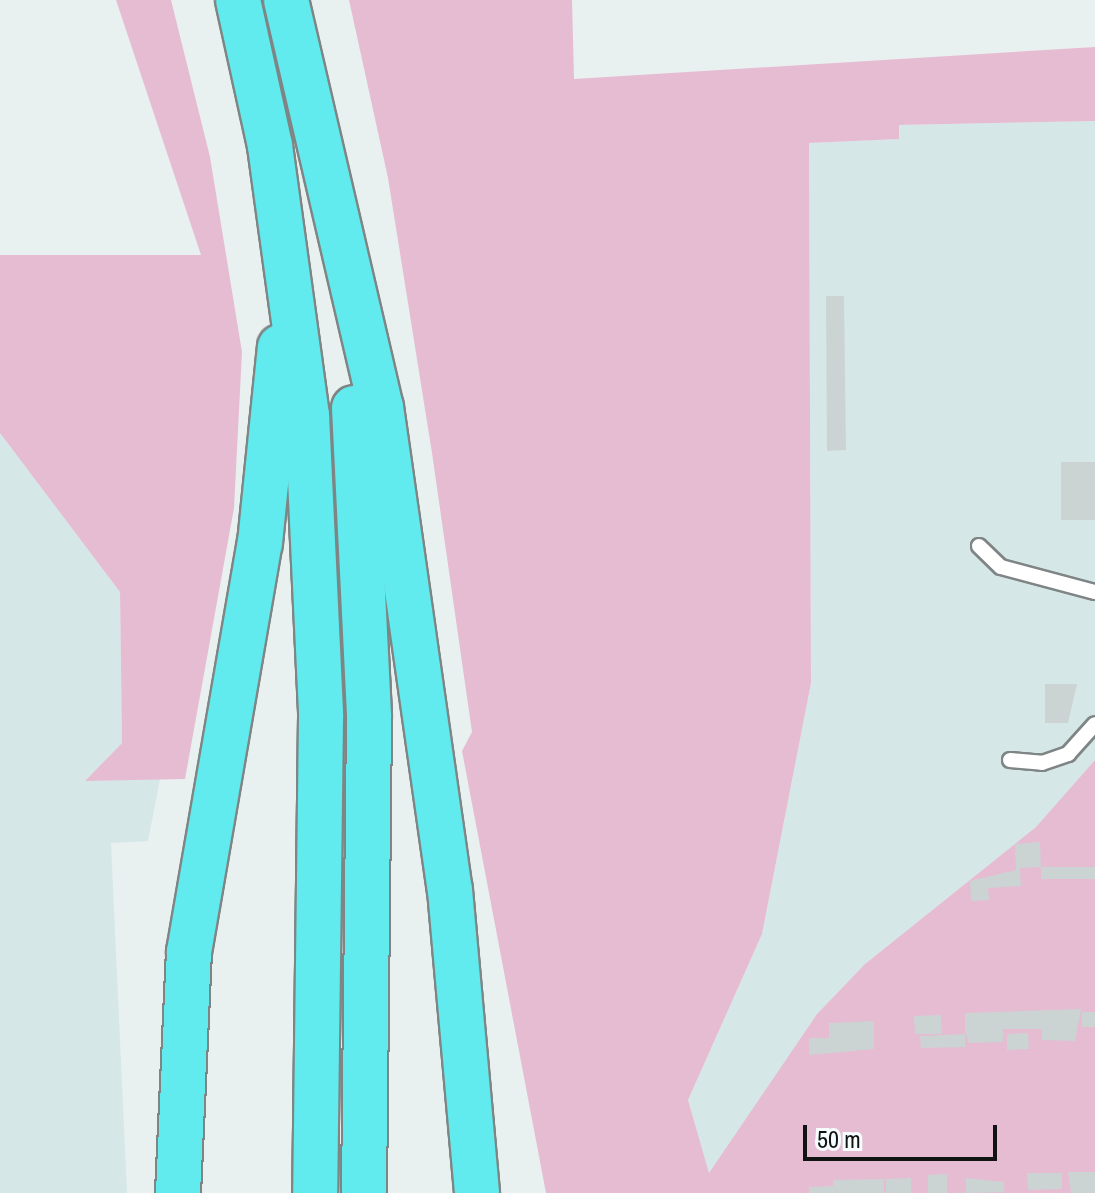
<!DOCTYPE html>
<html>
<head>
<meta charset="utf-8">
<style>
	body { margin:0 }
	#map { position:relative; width:1095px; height:1193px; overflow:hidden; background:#e9f0f0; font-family:"Archivo Narrow",sans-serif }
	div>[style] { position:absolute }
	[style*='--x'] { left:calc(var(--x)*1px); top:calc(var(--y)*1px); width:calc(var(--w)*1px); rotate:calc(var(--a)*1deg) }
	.built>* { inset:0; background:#d6e7e7 }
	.green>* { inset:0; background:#e6bcd3 }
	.building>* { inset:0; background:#ccd3d3 }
	.roads { filter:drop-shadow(2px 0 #7f8585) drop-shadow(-2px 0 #7f8585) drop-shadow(0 2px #7f8585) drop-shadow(0 -2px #7f8585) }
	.lane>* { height:14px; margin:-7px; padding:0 7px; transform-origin:7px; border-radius:7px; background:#fff }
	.highway>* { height:44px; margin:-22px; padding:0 22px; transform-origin:22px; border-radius:22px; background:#61ebee }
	span { translate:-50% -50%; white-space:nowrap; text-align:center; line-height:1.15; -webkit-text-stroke:6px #f6fefe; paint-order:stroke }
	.scale { position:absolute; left:803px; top:1125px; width:194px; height:36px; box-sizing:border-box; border:4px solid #111313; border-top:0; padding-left:10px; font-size:24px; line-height:28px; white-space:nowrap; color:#111313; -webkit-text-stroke:6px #f6fefe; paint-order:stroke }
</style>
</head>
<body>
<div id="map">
	<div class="built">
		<div style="clip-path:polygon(1095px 121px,1095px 760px,1036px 827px,865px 964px,817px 1014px,709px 1174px,688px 1100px,762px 934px,811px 683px,809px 143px,898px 139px,899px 125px)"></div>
		<div style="clip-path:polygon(0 433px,120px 592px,122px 743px,86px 780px,160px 779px,148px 841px,111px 843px,127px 1193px,0 1193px)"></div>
	</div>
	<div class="green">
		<div style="clip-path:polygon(116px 0,171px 0,210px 157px,242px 352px,234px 508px,185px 779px,85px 781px,122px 743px,120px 592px,0 433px,0 255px,201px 255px)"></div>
		<div style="clip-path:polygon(349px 0,572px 0,574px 79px,1095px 47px,1095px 121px,899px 125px,899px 139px,809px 143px,811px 683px,762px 934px,688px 1100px,709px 1173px,817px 1014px,865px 964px,1036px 827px,1095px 760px,1095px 1193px,546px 1193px,462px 751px,472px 732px,432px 453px,388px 178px)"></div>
	</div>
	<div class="building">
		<div style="clip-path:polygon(826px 296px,844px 296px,846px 450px,827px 451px)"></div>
		<div style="clip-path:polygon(1061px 462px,1095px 462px,1095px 520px,1061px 520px)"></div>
		<div style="clip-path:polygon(1045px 684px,1077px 684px,1068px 723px,1045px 723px)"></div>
		<div style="clip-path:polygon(1040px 842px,1041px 867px,1095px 867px,1095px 879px,1041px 879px,1041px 867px,1020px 868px,1021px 886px,988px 888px,989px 900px,971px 901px,970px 881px,1016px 870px,1015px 844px)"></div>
		<div style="clip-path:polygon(1081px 1009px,1075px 1041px,1042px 1040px,1042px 1029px,1003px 1029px,1003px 1042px,969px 1043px,965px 1032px,965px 1013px)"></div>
		<div style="clip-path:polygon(1082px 1012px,1095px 1012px,1095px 1027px,1082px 1027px)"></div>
		<div style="clip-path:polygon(941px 1015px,942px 1034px,915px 1034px,914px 1016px)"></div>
		<div style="clip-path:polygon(874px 1021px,874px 1049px,809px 1055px,809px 1038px,829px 1038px,829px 1023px)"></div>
		<div style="clip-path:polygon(1028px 1033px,1029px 1049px,1007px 1050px,1007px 1034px)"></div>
		<div style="clip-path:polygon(965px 1034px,965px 1047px,921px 1048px,920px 1036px)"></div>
		<div style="clip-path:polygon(1068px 1172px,1095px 1172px,1095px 1193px,1071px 1193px)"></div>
		<div style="clip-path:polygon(1027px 1173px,1062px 1173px,1062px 1189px,1028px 1190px)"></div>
		<div style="clip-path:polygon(947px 1174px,947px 1193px,928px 1193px,928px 1175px)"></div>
		<div style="clip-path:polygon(911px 1178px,911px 1193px,886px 1193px,886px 1179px)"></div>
		<div style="clip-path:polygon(966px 1178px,1004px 1182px,1004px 1192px,966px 1193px)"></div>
		<div style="clip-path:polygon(884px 1179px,884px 1193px,809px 1193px,809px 1187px,833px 1186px,833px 1180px)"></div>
	</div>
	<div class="roads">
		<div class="lane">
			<div style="--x:979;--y:546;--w:30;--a:44"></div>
			<div style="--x:1001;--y:567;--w:97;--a:14.9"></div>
			<div style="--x:1010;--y:760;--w:32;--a:5"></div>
			<div style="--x:1042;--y:763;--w:28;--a:-19"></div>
			<div style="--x:1068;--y:754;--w:40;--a:-48"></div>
		</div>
		<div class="highway">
			<div style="--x:238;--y:0;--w:149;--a:77.6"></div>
			<div style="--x:270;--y:146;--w:272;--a:82.2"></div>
			<div style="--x:307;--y:415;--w:302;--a:87.3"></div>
			<div style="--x:321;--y:717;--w:476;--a:90.7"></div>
			<div style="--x:286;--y:0;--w:418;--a:76.9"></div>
			<div style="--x:381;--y:407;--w:488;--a:81.9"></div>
			<div style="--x:450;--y:890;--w:304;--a:84.9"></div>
			<div style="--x:354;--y:408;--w:310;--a:87.2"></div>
			<div style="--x:369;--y:718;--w:475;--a:90.6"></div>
			<div style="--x:178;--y:1193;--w:241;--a:-87.4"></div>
			<div style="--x:189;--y:952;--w:415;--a:-80.2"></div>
			<div style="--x:260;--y:543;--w:197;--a:-84.2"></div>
		</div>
	</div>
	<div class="scale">50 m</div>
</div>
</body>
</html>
